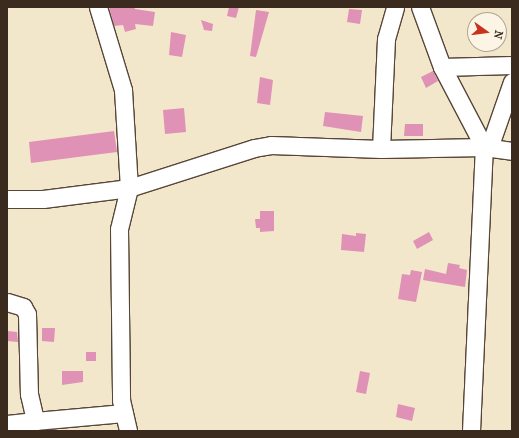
<!DOCTYPE html>
<html>
<head>
<meta charset="utf-8">
<style>
	body { margin:0 }
	#map { position:relative; width:519px; height:438px; overflow:hidden; background:#f3e7cb; font-family:"IM FELL French Canon",serif }
	div>[style] { position:absolute }
	[style*='--x'] { left:calc(var(--x)*1px); top:calc(var(--y)*1px); width:calc(var(--w)*1px); rotate:calc(var(--a)*1deg) }
	.building>* { inset:0; background:#e091b6 }
	.roads { filter:drop-shadow(1px 0 #574638) drop-shadow(-1px 0 #574638) drop-shadow(0 1px #574638) drop-shadow(0 -1px #574638) }
	.minor>* { height:17px; margin:-8.5px; padding:0 8.5px; transform-origin:8.5px; border-radius:8.5px; background:#fff }
	span { translate:-50% -50%; white-space:nowrap; text-align:center; line-height:1.15; -webkit-text-stroke:3.5px #fcf5e5; paint-order:stroke }
	.frame { position:absolute; inset:0; border:8px solid #3b2a1e; pointer-events:none }
	.north { position:absolute; left:467px; top:12px; width:40px; height:40px; box-sizing:border-box; background:#fcf5e5; border:1px solid #afa495; border-radius:50%; rotate:104deg; font-size:11px; font-weight:700; line-height:16px; text-align:center; color:#3b2a1e }
	.north::after { content:''; display:block; margin:auto; width:14px; height:18px; background:#c8321e; clip-path:polygon(50% 0,100% 100%,50% 72%,0 100%) }
</style>
</head>
<body>
<div id="map">
	<div class="building">
		<div style="clip-path:polygon(109px 7px,134px 7px,135px 9px,155px 12px,153px 26px,135px 24px,136px 29px,125px 32px,123px 25px,114px 26px)"></div>
		<div style="clip-path:polygon(229px 7px,239px 7px,236px 18px,227px 16px)"></div>
		<div style="clip-path:polygon(349px 9px,362px 10px,360px 24px,347px 22px)"></div>
		<div style="clip-path:polygon(256px 10px,269px 12px,256px 57px,250px 56px)"></div>
		<div style="clip-path:polygon(201px 20px,213px 24px,212px 31px,204px 30px)"></div>
		<div style="clip-path:polygon(171px 32px,186px 35px,182px 57px,169px 55px)"></div>
		<div style="clip-path:polygon(433px 71px,438px 81px,426px 88px,421px 77px)"></div>
		<div style="clip-path:polygon(260px 77px,273px 80px,270px 105px,257px 103px)"></div>
		<div style="clip-path:polygon(184px 108px,186px 132px,165px 134px,163px 110px)"></div>
		<div style="clip-path:polygon(325px 112px,363px 116px,361px 132px,323px 126px)"></div>
		<div style="clip-path:polygon(405px 124px,423px 124px,423px 136px,404px 136px)"></div>
		<div style="clip-path:polygon(114px 131px,117px 152px,31px 163px,29px 142px)"></div>
		<div style="clip-path:polygon(260px 211px,274px 211px,274px 231px,260px 232px,260px 228px,256px 228px,255px 219px,260px 219px)"></div>
		<div style="clip-path:polygon(429px 232px,433px 240px,417px 249px,413px 241px)"></div>
		<div style="clip-path:polygon(356px 233px,366px 234px,364px 252px,341px 250px,342px 234px,356px 236px)"></div>
		<div style="clip-path:polygon(448px 263px,460px 265px,459px 268px,467px 270px,465px 287px,423px 280px,425px 269px,446px 274px)"></div>
		<div style="clip-path:polygon(411px 270px,422px 272px,416px 302px,398px 299px,402px 274px,410px 275px)"></div>
		<div style="clip-path:polygon(42px 328px,55px 328px,54px 342px,42px 341px)"></div>
		<div style="clip-path:polygon(7px 331px,17px 332px,18px 342px,7px 341px)"></div>
		<div style="clip-path:polygon(86px 352px,96px 352px,96px 361px,86px 361px)"></div>
		<div style="clip-path:polygon(62px 371px,83px 371px,83px 382px,62px 385px)"></div>
		<div style="clip-path:polygon(360px 371px,370px 373px,366px 394px,356px 392px)"></div>
		<div style="clip-path:polygon(398px 404px,415px 408px,412px 421px,396px 417px)"></div>
	</div>
	<div class="roads">
		<div class="minor">
			<div style="--x:98;--y:7;--w:87;--a:73.2"></div>
			<div style="--x:123;--y:90;--w:98;--a:86.5"></div>
			<div style="--x:129;--y:188;--w:42;--a:103.7"></div>
			<div style="--x:119;--y:229;--w:171;--a:89.3"></div>
			<div style="--x:121;--y:400;--w:32;--a:77"></div>
			<div style="--x:442;--y:67;--w:70;--a:-1.6"></div>
			<div style="--x:489;--y:148;--w:70;--a:-70.8"></div>
			<div style="--x:381;--y:149;--w:110;--a:-87.4"></div>
			<div style="--x:386;--y:39;--w:33;--a:-74"></div>
			<div style="--x:7;--y:199;--w:36;--a:0"></div>
			<div style="--x:43;--y:199;--w:87;--a:-7.3"></div>
			<div style="--x:129;--y:188;--w:131;--a:-17.7"></div>
			<div style="--x:254;--y:148;--w:17;--a:-10"></div>
			<div style="--x:271;--y:145;--w:110;--a:2.1"></div>
			<div style="--x:381;--y:149;--w:103;--a:-1.1"></div>
			<div style="--x:484;--y:147;--w:90;--a:-117.7"></div>
			<div style="--x:442;--y:67;--w:64;--a:-110.1"></div>
			<div style="--x:7;--y:302;--w:17;--a:17"></div>
			<div style="--x:23;--y:307;--w:8;--a:60"></div>
			<div style="--x:27;--y:314;--w:80;--a:88.6"></div>
			<div style="--x:29;--y:394;--w:28;--a:77"></div>
			<div style="--x:35;--y:421;--w:89;--a:-5.1"></div>
			<div style="--x:7;--y:424;--w:28;--a:-6"></div>
			<div style="--x:471;--y:431;--w:284;--a:-87.4"></div>
			<div style="--x:484;--y:147;--w:28;--a:8"></div>
		</div>
	</div>
	<div class="frame"></div>
	<div class="north">N</div>
</div>
</body>
</html>
